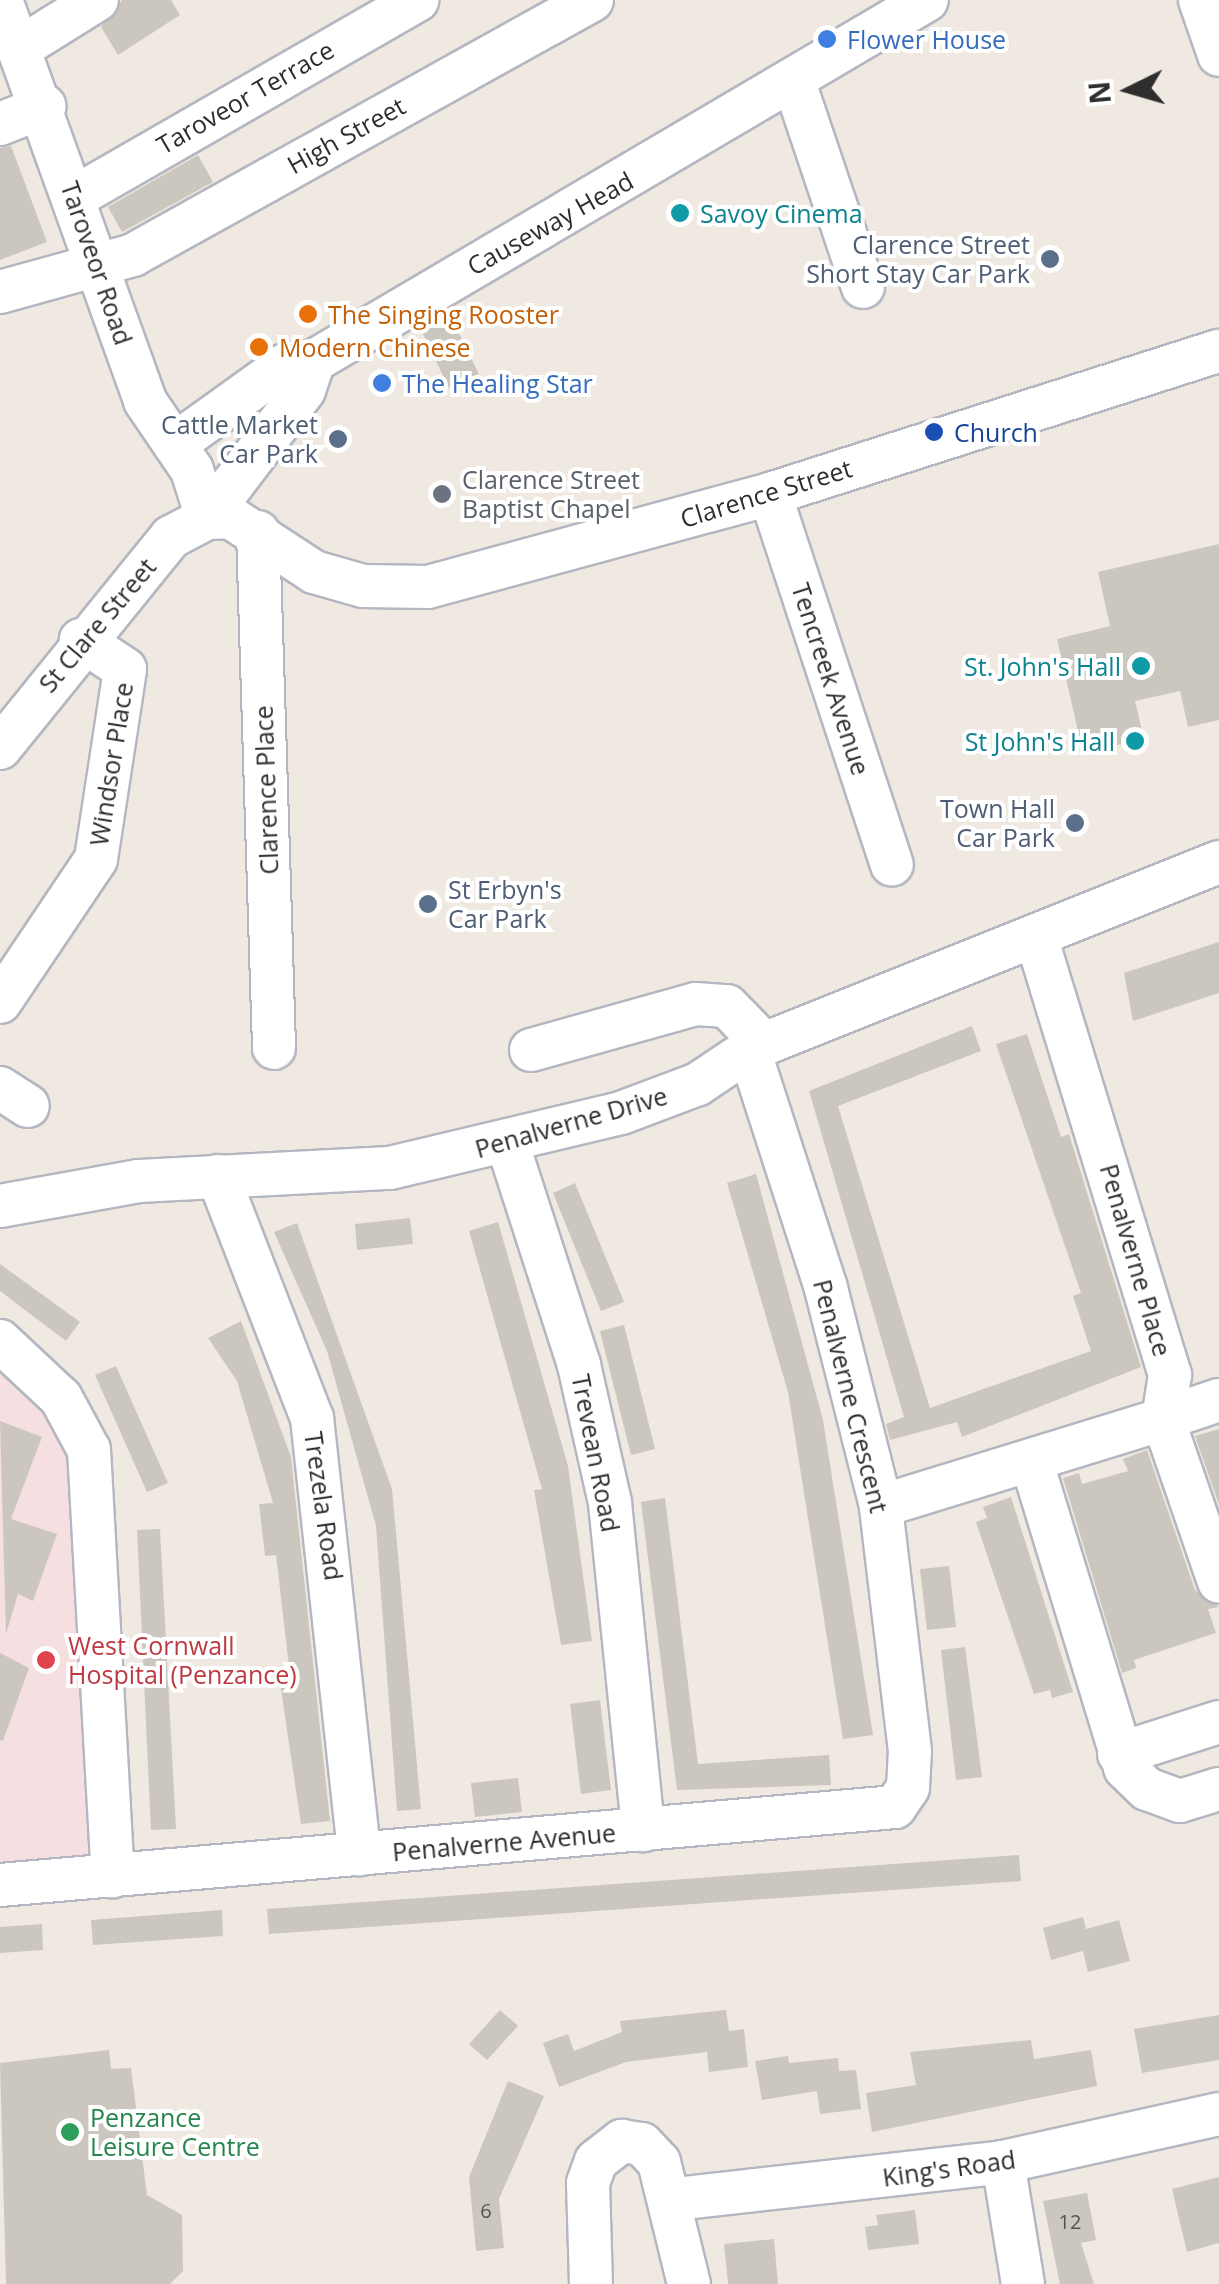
<!DOCTYPE html>
<html>
<head>
<meta charset="utf-8">
<style>
	body { margin:0 }
	#map { position:relative; width:1219px; height:2284px; overflow:hidden; background:#efe9e1; font-family:"Open Sans",sans-serif }
	div>[style] { position:absolute }
	[style*='--x'] { left:calc(var(--x)*1px); top:calc(var(--y)*1px); width:calc(var(--w)*1px); rotate:calc(var(--a)*1deg) }
	.medical>* { inset:0; background:#f5dfe0 }
	.building>* { inset:0; background:#cbc7bf }
	.roads { filter:drop-shadow(2px 0 #b4b7c1) drop-shadow(-2px 0 #b4b7c1) drop-shadow(0 2px #b4b7c1) drop-shadow(0 -2px #b4b7c1) }
	.minor>* { height:42px; margin:-21px; padding:0 21px; transform-origin:21px; border-radius:21px; background:#fff }
	.dots>* { width:28px; height:28px; translate:-50% -50%; box-sizing:border-box; border:5px solid #fff; border-radius:50% }
	span { translate:-50% -50%; white-space:nowrap; text-align:center; line-height:1.15; -webkit-text-stroke:8px #fff; paint-order:stroke }
	.number-label { font-size:20px; color:#555452 }
	.number-label span { -webkit-text-stroke-width:0 }
	.shop-label { font-size:25px; color:#366cbe }
	.left { translate:0 -50%; text-align:left }
	.street-label { font-size:25px; color:#2e2e2e }
	.culture-label { font-size:25px; color:#0d838f }
	.right { translate:-100% -50%; text-align:right }
	.service-label { font-size:25px; color:#4e5e75 }
	.food-label { font-size:25px; color:#c56008 }
	.transit-label { font-size:25px; color:#164399 }
	.worship-label { font-size:25px; color:#5b616d }
	.health-label { font-size:25px; color:#be3a42 }
	.leisure-label { font-size:25px; color:#27864d }
	.north { position:absolute; left:1079px; top:40px; width:100px; height:100px; -webkit-text-stroke:8px #fff; paint-order:stroke; rotate:265deg; font-size:28px; font-weight:700; line-height:40px; text-align:center; color:#2e2e2e }
	.north::after { content:''; display:block; margin:auto; width:35px; height:45px; background:#2e2e2e; clip-path:polygon(50% 0,100% 100%,50% 72%,0 100%) }
</style>
</head>
<body>
<div id="map">
	<div class="medical">
		<div style="clip-path:polygon(0 1351px,78px 1455px,106px 1866px,0 1872px)"></div>
	</div>
	<div class="building">
		<div style="clip-path:polygon(122px 0,171px 0,180px 15px,118px 55px,101px 27px)"></div>
		<div style="clip-path:polygon(11px 146px,47px 242px,0 260px,0 148px)"></div>
		<div style="clip-path:polygon(198px 155px,213px 182px,122px 232px,108px 207px)"></div>
		<div style="clip-path:polygon(448px 311px,479px 374px,449px 388px,420px 328px)"></div>
		<div style="clip-path:polygon(1219px 544px,1219px 720px,1188px 727px,1180px 691px,1135px 701px,1144px 739px,1083px 753px,1057px 639px,1110px 626px,1098px 572px)"></div>
		<div style="clip-path:polygon(1219px 942px,1219px 993px,1133px 1021px,1124px 973px)"></div>
		<div style="clip-path:polygon(972px 1026px,981px 1051px,838px 1106px,930px 1408px,1091px 1351px,1073px 1296px,1081px 1293px,996px 1044px,1027px 1034px,1061px 1137px,1069px 1134px,1141px 1367px,962px 1437px,957px 1422px,890px 1440px,886px 1424px,904px 1417px,809px 1091px)"></div>
		<div style="clip-path:polygon(756px 1174px,823px 1420px,873px 1735px,843px 1739px,788px 1392px,727px 1183px)"></div>
		<div style="clip-path:polygon(575px 1183px,624px 1302px,601px 1311px,553px 1193px)"></div>
		<div style="clip-path:polygon(410px 1218px,413px 1244px,357px 1250px,355px 1224px)"></div>
		<div style="clip-path:polygon(498px 1222px,568px 1466px,592px 1641px,561px 1645px,534px 1490px,542px 1489px,469px 1231px)"></div>
		<div style="clip-path:polygon(297px 1223px,392px 1489px,421px 1809px,397px 1811px,376px 1526px,327px 1351px,274px 1232px)"></div>
		<div style="clip-path:polygon(0 1264px,80px 1322px,66px 1341px,0 1291px)"></div>
		<div style="clip-path:polygon(241px 1321px,291px 1457px,330px 1821px,301px 1824px,279px 1676px,290px 1675px,276px 1555px,265px 1556px,259px 1504px,273px 1503px,237px 1381px,208px 1338px)"></div>
		<div style="clip-path:polygon(624px 1325px,655px 1449px,631px 1455px,600px 1331px)"></div>
		<div style="clip-path:polygon(116px 1366px,168px 1483px,147px 1492px,95px 1375px)"></div>
		<div style="clip-path:polygon(0 1421px,42px 1437px,11px 1519px,57px 1534px,33px 1601px,18px 1594px,6px 1634px)"></div>
		<div style="clip-path:polygon(1219px 1429px,1219px 1505px,1195px 1436px)"></div>
		<div style="clip-path:polygon(1147px 1450px,1195px 1590px,1219px 1607px,1208px 1609px,1216px 1633px,1134px 1660px,1136px 1668px,1122px 1673px,1063px 1478px,1079px 1473px,1082px 1484px,1128px 1471px,1123px 1459px)"></div>
		<div style="clip-path:polygon(1011px 1497px,1073px 1692px,1052px 1698px,1050px 1690px,1034px 1694px,976px 1522px,987px 1518px,983px 1507px)"></div>
		<div style="clip-path:polygon(665px 1498px,698px 1764px,829px 1755px,831px 1785px,677px 1790px,641px 1502px)"></div>
		<div style="clip-path:polygon(160px 1529px,176px 1829px,151px 1830px,137px 1530px)"></div>
		<div style="clip-path:polygon(949px 1566px,956px 1627px,927px 1630px,920px 1569px)"></div>
		<div style="clip-path:polygon(965px 1647px,982px 1777px,956px 1780px,941px 1650px)"></div>
		<div style="clip-path:polygon(0 1653px,29px 1668px,3px 1741px,0 1740px)"></div>
		<div style="clip-path:polygon(600px 1700px,611px 1790px,581px 1794px,570px 1704px)"></div>
		<div style="clip-path:polygon(518px 1778px,522px 1812px,475px 1817px,471px 1783px)"></div>
		<div style="clip-path:polygon(1019px 1855px,1021px 1881px,269px 1934px,267px 1909px)"></div>
		<div style="clip-path:polygon(222px 1910px,223px 1936px,93px 1945px,91px 1920px)"></div>
		<div style="clip-path:polygon(1083px 1917px,1086px 1929px,1119px 1920px,1130px 1961px,1088px 1972px,1083px 1951px,1051px 1960px,1043px 1928px)"></div>
		<div style="clip-path:polygon(42px 1924px,43px 1950px,0 1953px,0 1927px)"></div>
		<div style="clip-path:polygon(500px 2010px,518px 2026px,487px 2060px,469px 2044px)"></div>
		<div style="clip-path:polygon(726px 2010px,729px 2031px,744px 2029px,748px 2067px,709px 2072px,707px 2052px,626px 2062px,559px 2087px,543px 2043px,568px 2034px,574px 2051px,622px 2032px,620px 2021px)"></div>
		<div style="clip-path:polygon(1219px 2015px,1219px 2060px,1142px 2073px,1134px 2029px)"></div>
		<div style="clip-path:polygon(1031px 2040px,1034px 2059px,1091px 2050px,1097px 2086px,872px 2132px,866px 2093px,916px 2085px,910px 2052px)"></div>
		<div style="clip-path:polygon(109px 2050px,111px 2069px,131px 2068px,147px 2195px,182px 2215px,183px 2271px,170px 2284px,6px 2284px,0 2063px)"></div>
		<div style="clip-path:polygon(788px 2056px,789px 2063px,838px 2058px,839px 2071px,856px 2070px,861px 2109px,820px 2114px,817px 2091px,762px 2100px,755px 2061px)"></div>
		<div style="clip-path:polygon(508px 2081px,544px 2096px,499px 2199px,504px 2248px,476px 2251px,469px 2177px)"></div>
		<div style="clip-path:polygon(1219px 2177px,1219px 2243px,1187px 2252px,1172px 2189px)"></div>
		<div style="clip-path:polygon(1087px 2193px,1096px 2240px,1081px 2243px,1094px 2284px,1060px 2284px,1043px 2201px)"></div>
		<div style="clip-path:polygon(915px 2210px,919px 2244px,868px 2250px,865px 2227px,878px 2225px,876px 2215px)"></div>
		<div style="clip-path:polygon(774px 2239px,778px 2284px,728px 2284px,724px 2244px)"></div>
	</div>
	<div class="roads">
		<div class="minor">
			<div style="--x:1;--y:0;--w:426;--a:70.2"></div>
			<div style="--x:145;--y:401;--w:83;--a:55.7"></div>
			<div style="--x:192;--y:470;--w:50;--a:72.6"></div>
			<div style="--x:1200;--y:0;--w:58;--a:70.9"></div>
			<div style="--x:23;--y:46;--w:87;--a:-31.9"></div>
			<div style="--x:795;--y:85;--w:213;--a:71.4"></div>
			<div style="--x:0;--y:124;--w:48;--a:-21.8"></div>
			<div style="--x:75;--y:197;--w:395;--a:-29.9"></div>
			<div style="--x:0;--y:292;--w:138;--a:-15.5"></div>
			<div style="--x:133;--y:255;--w:525;--a:-29.05"></div>
			<div style="--x:175;--y:444;--w:135;--a:-35.7"></div>
			<div style="--x:285;--y:365;--w:29;--a:-8"></div>
			<div style="--x:314;--y:361;--w:711;--a:-30.49"></div>
			<div style="--x:770;--y:494;--w:390;--a:71.8"></div>
			<div style="--x:207;--y:518;--w:161;--a:-52.8"></div>
			<div style="--x:304;--y:390;--w:31;--a:-71"></div>
			<div style="--x:258;--y:532;--w:516;--a:88.22"></div>
			<div style="--x:0;--y:748;--w:272;--a:-51"></div>
			<div style="--x:171;--y:537;--w:41;--a:-27.8"></div>
			<div style="--x:207;--y:518;--w:23;--a:-2"></div>
			<div style="--x:230;--y:517;--w:100;--a:33.2"></div>
			<div style="--x:314;--y:572;--w:51;--a:15.9"></div>
			<div style="--x:363;--y:586;--w:65;--a:0.9"></div>
			<div style="--x:428;--y:587;--w:354;--a:-15.2"></div>
			<div style="--x:770;--y:494;--w:471;--a:-17.7"></div>
			<div style="--x:0;--y:1002;--w:172;--a:-56.1"></div>
			<div style="--x:96;--y:859;--w:192;--a:-81.3"></div>
			<div style="--x:125;--y:669;--w:53;--a:-146.6"></div>
			<div style="--x:531;--y:1050;--w:171;--a:-15.6"></div>
			<div style="--x:696;--y:1004;--w:31;--a:4"></div>
			<div style="--x:727;--y:1006;--w:53;--a:45.8"></div>
			<div style="--x:0;--y:1088;--w:33;--a:33"></div>
			<div style="--x:508;--y:1145;--w:231;--a:72.1"></div>
			<div style="--x:579;--y:1365;--w:141;--a:77.3"></div>
			<div style="--x:610;--y:1503;--w:329;--a:84.2"></div>
			<div style="--x:218;--y:1176;--w:260;--a:68.8"></div>
			<div style="--x:312;--y:1418;--w:439;--a:83.8"></div>
			<div style="--x:0;--y:1206;--w:141;--a:-10.2"></div>
			<div style="--x:139;--y:1181;--w:251;--a:-3"></div>
			<div style="--x:390;--y:1168;--w:237;--a:-13.4"></div>
			<div style="--x:621;--y:1113;--w:82;--a:-20.6"></div>
			<div style="--x:698;--y:1084;--w:61;--a:-33.7"></div>
			<div style="--x:749;--y:1050;--w:506;--a:-21.8"></div>
			<div style="--x:0;--y:1341;--w:83;--a:43.1"></div>
			<div style="--x:61;--y:1398;--w:59;--a:61.7"></div>
			<div style="--x:89;--y:1450;--w:427;--a:86.8"></div>
			<div style="--x:1219;--y:1400;--w:59;--a:161.3"></div>
			<div style="--x:1163;--y:1419;--w:172;--a:71"></div>
			<div style="--x:1032;--y:1463;--w:319;--a:73"></div>
			<div style="--x:1125;--y:1768;--w:30;--a:44"></div>
			<div style="--x:1147;--y:1789;--w:35;--a:20"></div>
			<div style="--x:1180;--y:1801;--w:41;--a:-17.1"></div>
			<div style="--x:881;--y:1506;--w:295;--a:-17.1"></div>
			<div style="--x:1163;--y:1419;--w:45;--a:-81"></div>
			<div style="--x:1170;--y:1375;--w:459;--a:-107"></div>
			<div style="--x:1119;--y:1754;--w:105;--a:-17.7"></div>
			<div style="--x:0;--y:1885;--w:898;--a:-4.98"></div>
			<div style="--x:895;--y:1807;--w:23;--a:-56"></div>
			<div style="--x:908;--y:1788;--w:37;--a:-87"></div>
			<div style="--x:910;--y:1751;--w:247;--a:-96.8"></div>
			<div style="--x:881;--y:1506;--w:225;--a:-104.2"></div>
			<div style="--x:826;--y:1288;--w:250;--a:-107.9"></div>
			<div style="--x:1003;--y:2162;--w:124;--a:80.7"></div>
			<div style="--x:675;--y:2199;--w:330;--a:-6.4"></div>
			<div style="--x:1003;--y:2162;--w:221;--a:-12.5"></div>
			<div style="--x:591;--y:2284;--w:101;--a:-91.7"></div>
			<div style="--x:588;--y:2183;--w:23;--a:-70"></div>
			<div style="--x:596;--y:2161;--w:33;--a:-38"></div>
			<div style="--x:622;--y:2141;--w:20;--a:9"></div>
			<div style="--x:642;--y:2144;--w:25;--a:47"></div>
			<div style="--x:659;--y:2162;--w:126;--a:76.2"></div>
		</div>
	</div>
	<div class="dots">
		<div style="left:827px;top:39px;background:#3f7fe0"></div>
		<div style="left:680px;top:213px;background:#0f9aa8"></div>
		<div style="left:1050px;top:259px;background:#5c6f8a"></div>
		<div style="left:308px;top:314px;background:#e8710a"></div>
		<div style="left:259px;top:347px;background:#e8710a"></div>
		<div style="left:382px;top:383px;background:#3f7fe0"></div>
		<div style="left:934px;top:432px;background:#1a4fb4"></div>
		<div style="left:338px;top:439px;background:#5c6f8a"></div>
		<div style="left:442px;top:494px;background:#6b7280"></div>
		<div style="left:1141px;top:666px;background:#0f9aa8"></div>
		<div style="left:1135px;top:741px;background:#0f9aa8"></div>
		<div style="left:1075px;top:823px;background:#5c6f8a"></div>
		<div style="left:428px;top:904px;background:#5c6f8a"></div>
		<div style="left:46px;top:1660px;background:#e0444e"></div>
		<div style="left:70px;top:2132px;background:#2e9e5b"></div>
	</div>
	<div class="number-label">
		<span style="left:486px;top:2210px">6</span>
		<span style="left:1070px;top:2221px">12</span>
	</div>
	<div class="shop-label">
		<span class="left" style="left:847px;top:39px">Flower House</span>
		<span class="left" style="left:402px;top:383px">The Healing Star</span>
	</div>
	<div class="street-label">
		<span style="left:245px;top:97px;rotate:-30deg">Taroveor Terrace</span>
		<span style="left:346px;top:135px;rotate:-29deg">High Street</span>
		<span style="left:550px;top:223px;rotate:-29deg">Causeway Head</span>
		<span style="left:97px;top:263px;rotate:71deg">Taroveor Road</span>
		<span style="left:766px;top:493px;rotate:-17deg">Clarence Street</span>
		<span style="left:97px;top:625px;rotate:-50deg">St Clare Street</span>
		<span style="left:831px;top:679px;rotate:72deg">Tencreek Avenue</span>
		<span style="left:111px;top:764px;rotate:-81deg">Windsor Place</span>
		<span style="left:266px;top:790px;rotate:-92deg">Clarence Place</span>
		<span style="left:571px;top:1122px;rotate:-16deg">Penalverne Drive</span>
		<span style="left:1136px;top:1260px;rotate:74deg">Penalverne Place</span>
		<span style="left:851px;top:1396px;rotate:76deg">Penalverne Crescent</span>
		<span style="left:596px;top:1453px;rotate:79deg">Trevean Road</span>
		<span style="left:324px;top:1506px;rotate:82deg">Trezela Road</span>
		<span style="left:504px;top:1842px;rotate:-5deg">Penalverne Avenue</span>
		<span style="left:949px;top:2168px;rotate:-8deg">King's Road</span>
	</div>
	<div class="culture-label">
		<span class="left" style="left:700px;top:213px">Savoy Cinema</span>
		<span class="right" style="left:1121px;top:666px">St. John's Hall</span>
		<span class="right" style="left:1115px;top:741px">St John's Hall</span>
	</div>
	<div class="service-label">
		<span class="right" style="left:1030px;top:259px">Clarence Street<br>Short Stay Car Park</span>
		<span class="right" style="left:318px;top:439px">Cattle Market<br>Car Park</span>
		<span class="right" style="left:1055px;top:823px">Town Hall<br>Car Park</span>
		<span class="left" style="left:448px;top:904px">St Erbyn's<br>Car Park</span>
	</div>
	<div class="food-label">
		<span class="left" style="left:328px;top:314px">The Singing Rooster</span>
		<span class="left" style="left:279px;top:347px">Modern Chinese</span>
	</div>
	<div class="transit-label">
		<span class="left" style="left:954px;top:432px">Church</span>
	</div>
	<div class="worship-label">
		<span class="left" style="left:462px;top:494px">Clarence Street<br>Baptist Chapel</span>
	</div>
	<div class="health-label">
		<span class="left" style="left:68px;top:1660px">West Cornwall<br>Hospital (Penzance)</span>
	</div>
	<div class="leisure-label">
		<span class="left" style="left:90px;top:2132px">Penzance<br>Leisure Centre</span>
	</div>
	<div class="north">N</div>
</div>
</body>
</html>
